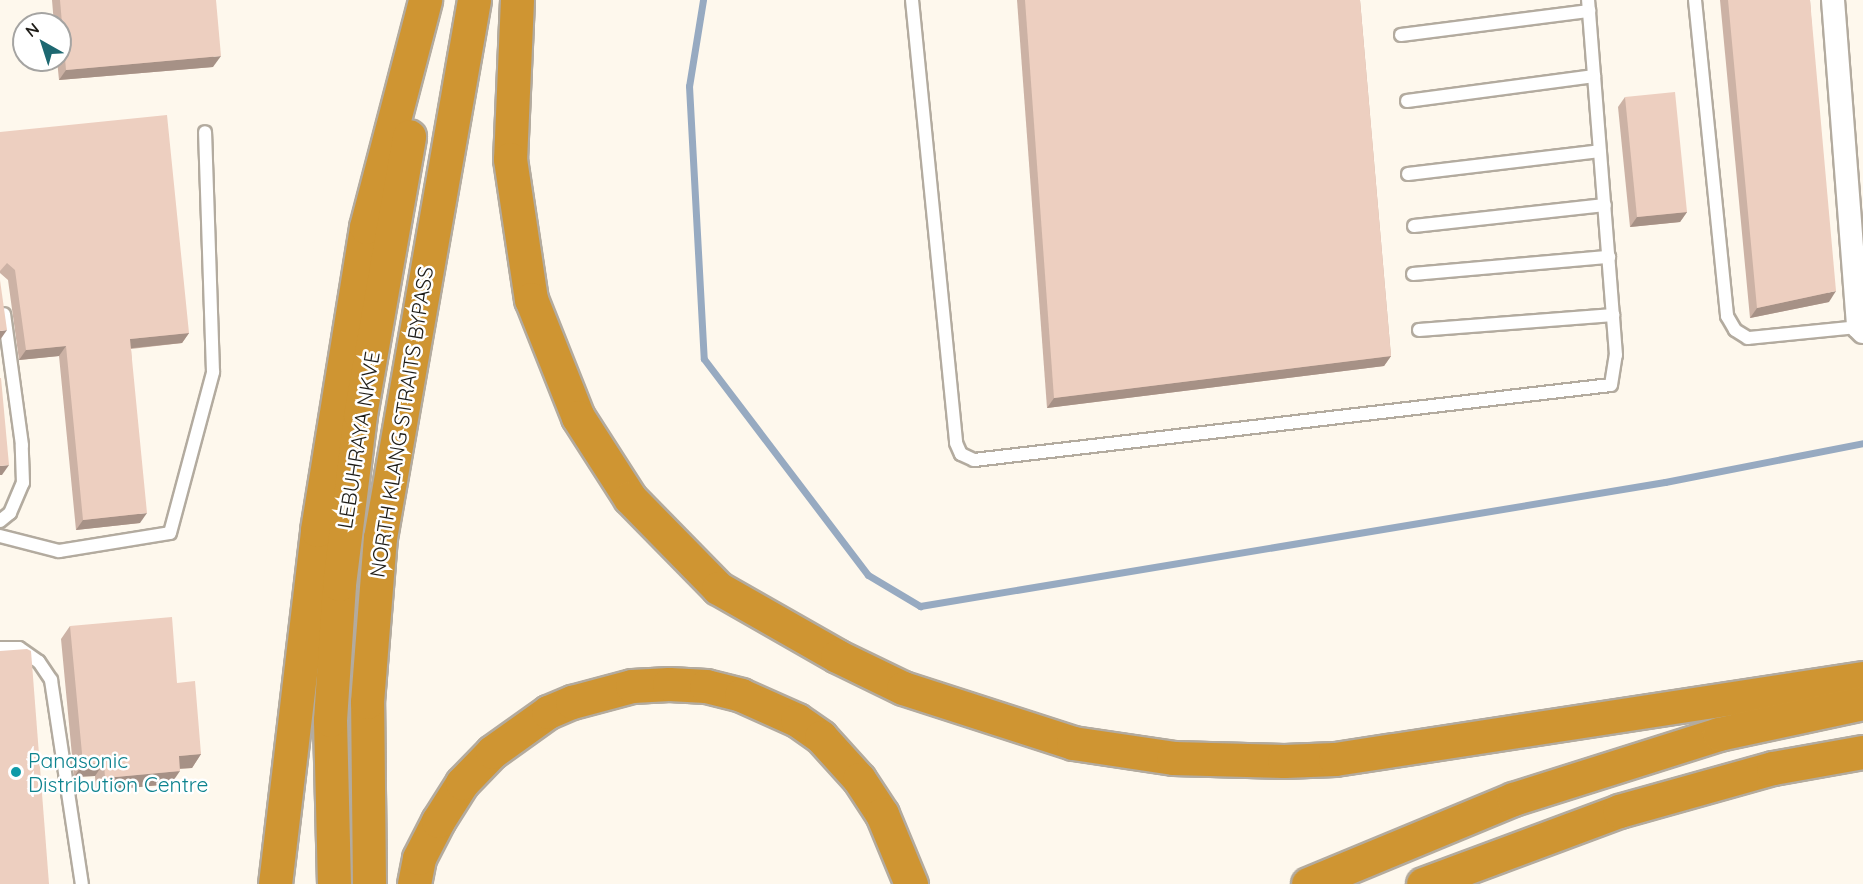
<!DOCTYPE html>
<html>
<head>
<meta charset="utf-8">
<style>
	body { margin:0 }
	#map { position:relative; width:1863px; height:884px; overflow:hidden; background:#fef8ed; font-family:Quicksand,sans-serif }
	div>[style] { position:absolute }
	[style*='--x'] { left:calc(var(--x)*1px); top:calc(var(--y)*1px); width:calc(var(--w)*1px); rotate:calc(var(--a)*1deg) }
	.stream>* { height:7px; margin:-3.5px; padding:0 3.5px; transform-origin:3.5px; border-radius:3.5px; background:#97aac1 }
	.roads { filter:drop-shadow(2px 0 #b3ab9f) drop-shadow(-2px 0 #b3ab9f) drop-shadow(0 2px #b3ab9f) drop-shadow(0 -2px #b3ab9f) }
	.service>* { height:12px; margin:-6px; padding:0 6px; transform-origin:6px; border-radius:6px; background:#fff }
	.minor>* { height:22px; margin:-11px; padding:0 11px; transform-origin:11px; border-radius:11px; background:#fff }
	.motorway>* { height:33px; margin:-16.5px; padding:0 16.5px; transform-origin:16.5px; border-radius:16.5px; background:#cf9532 }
	.wall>* { inset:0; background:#ccb2a5 }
	.shaded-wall>* { inset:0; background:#a69186 }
	.building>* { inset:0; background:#edcfc0 }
	.dots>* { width:16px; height:16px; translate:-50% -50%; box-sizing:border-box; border:3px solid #fff; border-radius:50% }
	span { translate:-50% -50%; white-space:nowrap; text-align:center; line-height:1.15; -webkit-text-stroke:5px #fff; paint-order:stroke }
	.street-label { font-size:21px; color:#1e1c17 }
	.culture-label { font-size:21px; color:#0d838f }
	.left { translate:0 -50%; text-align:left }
	.north { position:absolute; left:12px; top:12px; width:60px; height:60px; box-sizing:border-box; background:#fff; border:2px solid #a5a4a2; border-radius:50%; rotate:321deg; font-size:16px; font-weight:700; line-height:24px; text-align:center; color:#1e1c17 }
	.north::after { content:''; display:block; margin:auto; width:21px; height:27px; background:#1d6871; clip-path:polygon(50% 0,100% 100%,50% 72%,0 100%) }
</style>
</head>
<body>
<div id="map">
	<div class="stream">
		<div style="--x:703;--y:0;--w:87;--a:99.2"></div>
		<div style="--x:689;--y:86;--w:273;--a:86.9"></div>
		<div style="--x:704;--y:359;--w:271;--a:52.8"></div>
		<div style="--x:868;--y:575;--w:61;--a:30.8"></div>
		<div style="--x:920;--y:606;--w:755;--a:-9.45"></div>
		<div style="--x:1665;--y:482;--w:202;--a:-11.1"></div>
	</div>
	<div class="roads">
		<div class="service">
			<div style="--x:912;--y:0;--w:445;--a:84.3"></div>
			<div style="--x:956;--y:443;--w:12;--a:66"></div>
			<div style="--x:961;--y:454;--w:14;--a:25"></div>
			<div style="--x:974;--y:460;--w:641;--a:-6.72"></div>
			<div style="--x:1611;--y:385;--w:30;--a:-81"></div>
			<div style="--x:1616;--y:355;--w:356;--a:-94.5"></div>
			<div style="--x:1695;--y:0;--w:318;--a:84.2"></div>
			<div style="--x:1727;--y:316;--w:16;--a:60"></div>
			<div style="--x:1735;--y:330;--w:15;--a:32"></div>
			<div style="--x:1748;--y:338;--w:111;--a:-5.7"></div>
			<div style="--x:1401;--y:35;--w:190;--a:-7.3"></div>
			<div style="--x:1407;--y:101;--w:189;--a:-7.6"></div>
			<div style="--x:1408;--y:174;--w:193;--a:-6.8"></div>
			<div style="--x:1414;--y:226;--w:192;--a:-6.3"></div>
			<div style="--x:1413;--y:274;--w:197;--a:-5"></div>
			<div style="--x:1419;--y:330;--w:195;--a:-4.4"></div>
			<div style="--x:0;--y:521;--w:13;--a:-39"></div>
			<div style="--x:10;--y:513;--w:33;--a:-67"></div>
			<div style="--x:23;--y:483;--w:38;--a:-92"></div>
			<div style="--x:22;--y:445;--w:132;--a:-97.8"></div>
			<div style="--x:0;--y:536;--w:61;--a:14.3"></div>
			<div style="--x:59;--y:551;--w:112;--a:-9.2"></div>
			<div style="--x:170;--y:533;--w:167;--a:-75"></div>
			<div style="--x:213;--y:372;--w:240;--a:-91.9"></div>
			<div style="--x:0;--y:648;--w:19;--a:0"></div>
			<div style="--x:19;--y:648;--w:24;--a:35"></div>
			<div style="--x:39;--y:662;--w:22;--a:56"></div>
			<div style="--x:51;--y:680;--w:206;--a:81.4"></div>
		</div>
		<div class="minor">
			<div style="--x:1833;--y:0;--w:328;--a:85.6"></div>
			<div style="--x:1858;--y:327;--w:7;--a:45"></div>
		</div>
		<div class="motorway">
			<div style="--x:517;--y:0;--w:159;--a:92.5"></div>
			<div style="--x:510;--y:159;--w:142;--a:81.5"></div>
			<div style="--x:531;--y:299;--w:127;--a:68.3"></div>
			<div style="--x:578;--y:417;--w:96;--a:57.3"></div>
			<div style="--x:630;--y:498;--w:126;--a:45.6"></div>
			<div style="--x:718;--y:588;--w:137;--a:29.7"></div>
			<div style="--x:837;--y:656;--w:73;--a:25.9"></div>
			<div style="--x:903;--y:688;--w:179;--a:17.9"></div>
			<div style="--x:1073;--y:743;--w:101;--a:8.5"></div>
			<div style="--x:1173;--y:758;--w:111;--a:1.5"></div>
			<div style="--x:1284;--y:761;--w:51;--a:-2.2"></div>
			<div style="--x:1335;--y:759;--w:534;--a:-8.72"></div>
			<div style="--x:275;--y:884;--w:356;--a:-83.2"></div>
			<div style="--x:317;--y:530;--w:307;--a:-80.8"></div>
			<div style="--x:366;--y:227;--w:235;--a:-75.4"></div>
			<div style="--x:334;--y:884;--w:164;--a:-91.4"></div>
			<div style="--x:330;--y:720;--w:136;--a:-86.2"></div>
			<div style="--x:339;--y:584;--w:170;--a:-82.9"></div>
			<div style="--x:360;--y:415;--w:283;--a:-80"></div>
			<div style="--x:369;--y:884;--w:182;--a:-90.6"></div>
			<div style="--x:367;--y:702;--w:165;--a:-85.5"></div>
			<div style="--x:380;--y:538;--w:546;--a:-80.09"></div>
			<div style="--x:414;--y:884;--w:26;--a:-79"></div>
			<div style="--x:419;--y:858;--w:42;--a:-62.8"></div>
			<div style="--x:438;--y:821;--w:45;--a:-57.7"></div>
			<div style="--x:462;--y:783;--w:43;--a:-45.9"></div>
			<div style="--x:492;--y:752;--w:69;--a:-35.5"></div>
			<div style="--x:548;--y:712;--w:26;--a:-23"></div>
			<div style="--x:572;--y:702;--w:62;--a:-14.9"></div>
			<div style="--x:632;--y:686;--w:37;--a:-3"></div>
			<div style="--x:669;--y:684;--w:37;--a:3"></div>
			<div style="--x:706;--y:686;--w:36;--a:14"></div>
			<div style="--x:741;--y:695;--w:61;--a:24.1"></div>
			<div style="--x:797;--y:720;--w:29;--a:35"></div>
			<div style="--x:821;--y:737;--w:57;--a:47.9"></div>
			<div style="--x:859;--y:779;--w:42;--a:56.7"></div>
			<div style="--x:882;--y:814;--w:76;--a:67.5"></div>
			<div style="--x:1308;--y:884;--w:222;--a:-22.5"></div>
			<div style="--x:1513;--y:799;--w:216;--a:-17.5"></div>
			<div style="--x:1719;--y:734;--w:147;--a:-12.1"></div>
			<div style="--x:1423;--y:884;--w:209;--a:-20.4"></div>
			<div style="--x:1619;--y:811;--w:160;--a:-15.6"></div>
			<div style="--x:1773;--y:768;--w:91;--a:-10.1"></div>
		</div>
	</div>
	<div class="wall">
		<div style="clip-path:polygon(52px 0,216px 0,213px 67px,59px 80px,57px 60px,60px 60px,60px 24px,54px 24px)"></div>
		<div style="clip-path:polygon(1017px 0,1360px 0,1391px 356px,1384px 366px,1047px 408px)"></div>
		<div style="clip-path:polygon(1720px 0,1810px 0,1829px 302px,1750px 318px)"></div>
		<div style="clip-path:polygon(1625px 97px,1687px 212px,1680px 222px,1630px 227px,1618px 107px)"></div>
		<div style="clip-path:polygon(0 132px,189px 333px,182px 343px,131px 349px,140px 523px,76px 530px,59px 356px,19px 360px,8px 280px,0 273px)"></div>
		<div style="clip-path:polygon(70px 626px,177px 683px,201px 754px,192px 768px,180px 769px,171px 784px,96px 791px,95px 776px,74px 777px,61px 639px)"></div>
	</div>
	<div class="shaded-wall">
		<div style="clip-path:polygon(221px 56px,213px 67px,59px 80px,66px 70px)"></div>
		<div style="clip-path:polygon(1687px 212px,1680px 222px,1630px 227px,1637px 217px)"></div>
		<div style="clip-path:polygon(1836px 291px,1829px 302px,1750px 318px,1757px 308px)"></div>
		<div style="clip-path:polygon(7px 330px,0 340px,0 331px)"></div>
		<div style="clip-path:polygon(189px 333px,182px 343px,123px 349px,130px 339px)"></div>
		<div style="clip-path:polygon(66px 346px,59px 356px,19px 360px,26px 350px)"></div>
		<div style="clip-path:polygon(1391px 356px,1384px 366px,1047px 408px,1054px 398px)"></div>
		<div style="clip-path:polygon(9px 465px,2px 475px,0 475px,0 466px)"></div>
		<div style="clip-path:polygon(147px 513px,140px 523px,76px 530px,83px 520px)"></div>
		<div style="clip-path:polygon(201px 754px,192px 768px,170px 769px,179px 756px)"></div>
		<div style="clip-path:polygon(104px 763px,95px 776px,74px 777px,83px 764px)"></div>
		<div style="clip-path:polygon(180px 771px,171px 784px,96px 791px,105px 778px)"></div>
	</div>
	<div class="building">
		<div style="clip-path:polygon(60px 0,216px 0,221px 56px,66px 70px)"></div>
		<div style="clip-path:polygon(1025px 0,1360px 0,1391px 356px,1054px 398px)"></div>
		<div style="clip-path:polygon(1728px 0,1810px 0,1836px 291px,1757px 308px)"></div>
		<div style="clip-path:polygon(1675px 92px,1687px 212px,1637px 217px,1625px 97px)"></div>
		<div style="clip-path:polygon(167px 115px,189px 333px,130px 339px,147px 513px,83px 520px,66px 346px,26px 350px,15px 270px,7px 263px,0 271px,0 132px)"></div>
		<div style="clip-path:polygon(0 280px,7px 330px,0 331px)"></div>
		<div style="clip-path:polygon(0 378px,1px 378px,9px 465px,0 466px)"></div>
		<div style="clip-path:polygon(172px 617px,177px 683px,195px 681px,201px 754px,179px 756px,180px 771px,105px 778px,104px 763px,83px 764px,70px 626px)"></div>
		<div style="clip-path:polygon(27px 649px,31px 651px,49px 884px,0 884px,0 651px)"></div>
	</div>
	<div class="dots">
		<div style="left:16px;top:772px;background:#0f9aa8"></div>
	</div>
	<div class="street-label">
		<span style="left:401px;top:422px;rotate:-81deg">NORTH KLANG STRAITS BYPASS</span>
		<span style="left:358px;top:440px;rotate:-81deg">LEBUHRAYA NKVE</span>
	</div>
	<div class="culture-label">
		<span class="left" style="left:28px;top:772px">Panasonic<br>Distribution Centre</span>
	</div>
	<div class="north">N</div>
</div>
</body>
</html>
